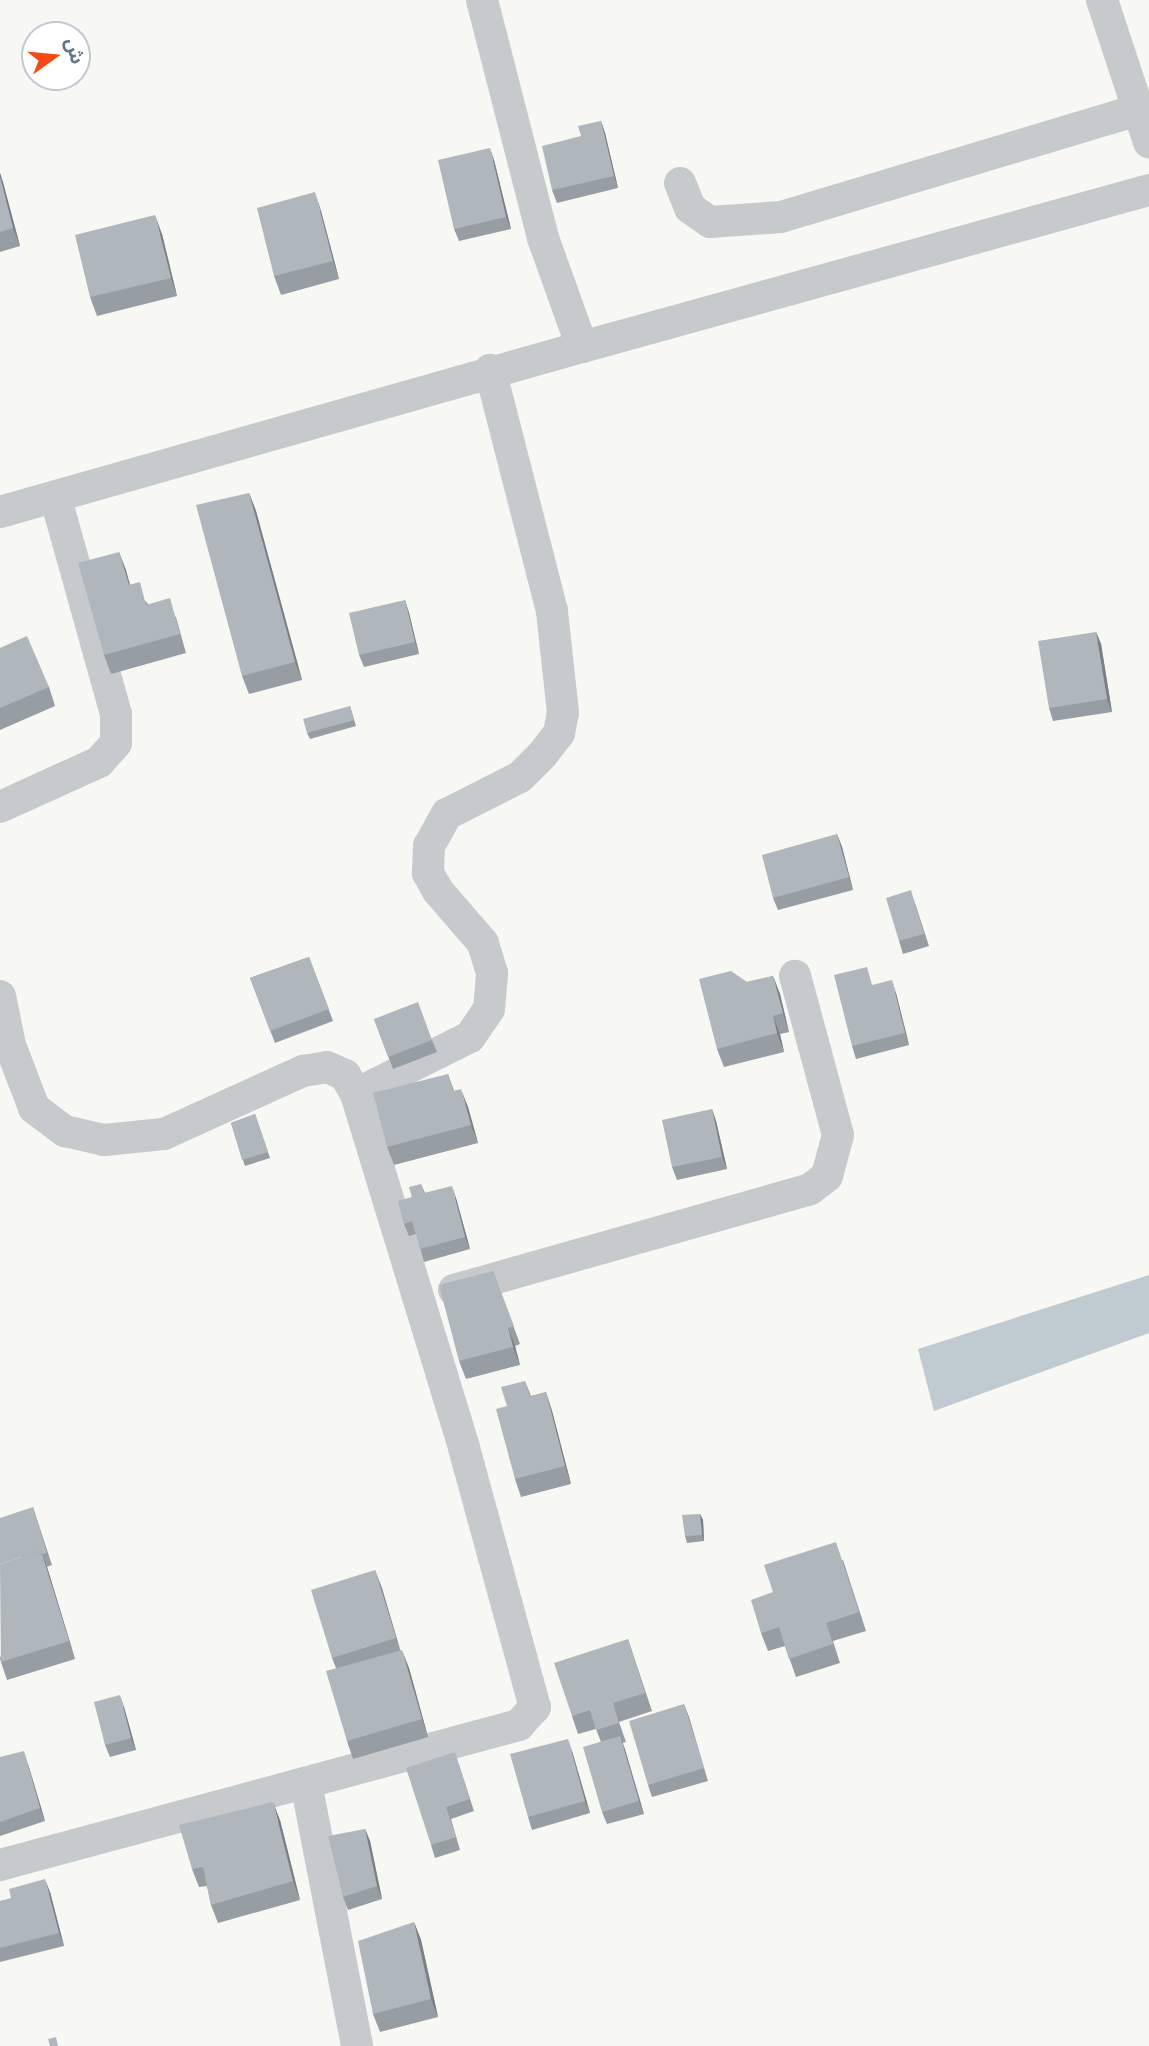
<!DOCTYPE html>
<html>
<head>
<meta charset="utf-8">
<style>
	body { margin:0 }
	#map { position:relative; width:1149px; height:2046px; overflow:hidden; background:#f7f7f3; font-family:Karla,"Noto Sans Arabic",sans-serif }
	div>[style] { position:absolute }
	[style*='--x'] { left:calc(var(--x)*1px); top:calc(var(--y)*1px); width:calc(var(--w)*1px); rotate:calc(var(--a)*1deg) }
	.water>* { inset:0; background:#bfcbd0 }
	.minor>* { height:32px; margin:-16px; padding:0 16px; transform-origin:16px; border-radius:16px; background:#c6cacd }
	.wall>* { inset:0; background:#969da3 }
	.shaded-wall>* { inset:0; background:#7a8084 }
	.building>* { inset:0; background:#afb7bd }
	span { translate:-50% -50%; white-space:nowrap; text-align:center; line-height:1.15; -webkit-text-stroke:7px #fff; paint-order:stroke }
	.north { position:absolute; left:21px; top:21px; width:70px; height:70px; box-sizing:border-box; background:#fff; border:2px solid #c1c9cf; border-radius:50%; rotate:75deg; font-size:19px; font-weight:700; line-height:28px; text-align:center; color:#637787 }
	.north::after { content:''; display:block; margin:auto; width:24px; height:32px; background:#f54a15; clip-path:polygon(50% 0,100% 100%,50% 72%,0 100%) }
</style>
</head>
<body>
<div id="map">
	<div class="water">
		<div style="clip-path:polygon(1149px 1275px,1149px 1333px,934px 1411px,918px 1349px)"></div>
	</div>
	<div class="minor">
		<div style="--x:482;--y:0;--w:246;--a:75.6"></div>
		<div style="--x:543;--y:238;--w:116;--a:70.3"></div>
		<div style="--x:582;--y:347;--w:588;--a:-15.48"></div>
		<div style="--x:1102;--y:0;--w:150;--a:71.7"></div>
		<div style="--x:680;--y:183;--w:27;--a:68"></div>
		<div style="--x:690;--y:208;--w:24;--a:35"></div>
		<div style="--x:710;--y:222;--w:71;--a:-4"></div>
		<div style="--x:781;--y:217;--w:372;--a:-16.7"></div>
		<div style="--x:0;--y:512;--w:605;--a:-15.83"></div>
		<div style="--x:0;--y:807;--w:109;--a:-24.4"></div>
		<div style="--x:99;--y:762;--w:25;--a:-48"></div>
		<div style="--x:116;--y:743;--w:29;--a:-90"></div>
		<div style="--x:116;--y:714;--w:226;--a:-105.6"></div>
		<div style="--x:0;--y:996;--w:50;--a:78.5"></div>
		<div style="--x:10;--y:1045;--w:67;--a:69.1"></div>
		<div style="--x:34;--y:1108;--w:39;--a:37"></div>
		<div style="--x:65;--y:1131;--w:40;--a:13"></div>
		<div style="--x:104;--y:1140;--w:60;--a:-5.7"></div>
		<div style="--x:164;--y:1134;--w:153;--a:-24.4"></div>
		<div style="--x:303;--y:1071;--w:24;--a:-9"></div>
		<div style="--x:327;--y:1067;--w:20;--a:24"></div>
		<div style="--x:345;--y:1075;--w:22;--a:60"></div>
		<div style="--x:356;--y:1094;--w:370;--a:73"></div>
		<div style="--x:464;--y:1448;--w:269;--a:74.7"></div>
		<div style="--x:535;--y:1707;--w:24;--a:132"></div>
		<div style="--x:519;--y:1725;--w:538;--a:164.9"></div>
		<div style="--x:356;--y:1094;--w:127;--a:-26.6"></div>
		<div style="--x:470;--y:1037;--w:34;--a:-56"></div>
		<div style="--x:489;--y:1009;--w:36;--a:-85"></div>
		<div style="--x:492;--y:973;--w:31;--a:-107"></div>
		<div style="--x:483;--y:943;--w:69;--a:-130.9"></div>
		<div style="--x:438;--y:891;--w:21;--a:-119"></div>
		<div style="--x:428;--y:873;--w:27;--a:-88"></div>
		<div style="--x:429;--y:846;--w:37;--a:-61"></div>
		<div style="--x:447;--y:814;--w:82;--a:-26.9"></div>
		<div style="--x:520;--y:777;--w:31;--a:-45"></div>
		<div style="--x:542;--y:755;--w:28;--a:-52"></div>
		<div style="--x:559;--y:733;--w:20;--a:-79"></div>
		<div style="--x:563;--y:713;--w:103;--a:-96.2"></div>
		<div style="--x:552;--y:611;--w:249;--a:-104.4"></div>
		<div style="--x:454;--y:1290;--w:370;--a:-15.8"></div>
		<div style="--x:810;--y:1189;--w:21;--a:-37"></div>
		<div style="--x:827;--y:1176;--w:42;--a:-75"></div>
		<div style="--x:838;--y:1135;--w:165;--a:-105.1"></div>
		<div style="--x:306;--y:1783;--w:268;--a:79"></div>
	</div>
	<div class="wall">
		<div style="clip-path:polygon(601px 121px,605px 133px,618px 188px,557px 203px,552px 190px,581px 136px)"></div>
		<div style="clip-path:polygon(494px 160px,511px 229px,459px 241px,454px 229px)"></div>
		<div style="clip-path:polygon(0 173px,20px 246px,0 252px)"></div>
		<div style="clip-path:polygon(321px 211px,339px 279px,281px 295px,274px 276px)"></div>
		<div style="clip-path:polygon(162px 234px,177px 296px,97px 316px,90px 297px)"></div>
		<div style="clip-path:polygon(249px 493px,256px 511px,302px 680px,249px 694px,242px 676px)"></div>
		<div style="clip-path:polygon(119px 552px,130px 585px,148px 604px,176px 617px,186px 653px,111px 674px,104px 655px)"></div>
		<div style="clip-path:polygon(405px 600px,409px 613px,419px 654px,364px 667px,359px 655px)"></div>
		<div style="clip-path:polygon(1096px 632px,1101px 644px,1112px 712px,1053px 721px,1049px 708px)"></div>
		<div style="clip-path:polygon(0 648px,49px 687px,55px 706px,0 730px)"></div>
		<div style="clip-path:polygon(350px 706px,356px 726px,310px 739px,307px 733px)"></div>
		<div style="clip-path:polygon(837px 834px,842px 847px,853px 890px,778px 910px,773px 898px)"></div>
		<div style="clip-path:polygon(915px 903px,929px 946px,903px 954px,899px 941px)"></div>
		<div style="clip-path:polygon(309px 957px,333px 1021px,275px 1043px,250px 978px)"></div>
		<div style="clip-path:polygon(773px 976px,780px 994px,789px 1032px,780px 1034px,784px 1052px,724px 1067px,717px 1049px,747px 982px)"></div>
		<div style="clip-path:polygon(873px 985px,896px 993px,909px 1045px,856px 1059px,852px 1046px)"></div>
		<div style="clip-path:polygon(374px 1019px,432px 1040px,437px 1052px,393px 1069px)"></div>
		<div style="clip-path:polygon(448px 1074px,454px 1091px,468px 1107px,478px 1143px,394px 1165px,387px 1147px)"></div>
		<div style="clip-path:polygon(712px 1109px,716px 1121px,727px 1169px,677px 1180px,672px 1167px)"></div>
		<div style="clip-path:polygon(255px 1114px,270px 1158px,245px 1166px,231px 1123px)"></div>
		<div style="clip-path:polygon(421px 1184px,425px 1193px,456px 1198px,470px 1249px,424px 1262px,416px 1234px,409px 1236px,404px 1224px,412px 1197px)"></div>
		<div style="clip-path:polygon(493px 1271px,520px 1344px,515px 1346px,520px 1365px,466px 1379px,459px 1361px)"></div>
		<div style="clip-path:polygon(525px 1381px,531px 1396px,546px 1392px,552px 1411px,571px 1484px,521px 1497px,515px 1479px,507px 1406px)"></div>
		<div style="clip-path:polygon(33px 1507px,52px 1565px,47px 1567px,75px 1659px,7px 1680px,0 1659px)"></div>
		<div style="clip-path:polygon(700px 1514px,703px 1520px,704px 1541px,687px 1543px,685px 1536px)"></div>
		<div style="clip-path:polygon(843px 1560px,866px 1631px,833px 1641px,840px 1663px,796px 1677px,785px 1646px,768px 1651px,761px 1633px,773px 1592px)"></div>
		<div style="clip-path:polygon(375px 1570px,400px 1650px,409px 1668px,428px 1737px,353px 1759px,347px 1741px,336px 1668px,332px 1658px)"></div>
		<div style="clip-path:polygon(628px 1639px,652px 1711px,619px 1722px,626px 1742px,622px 1743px,644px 1814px,607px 1824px,602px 1812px,601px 1742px,596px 1729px,578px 1734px,572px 1716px)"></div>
		<div style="clip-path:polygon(684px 1704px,708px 1781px,652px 1797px,648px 1785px)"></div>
		<div style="clip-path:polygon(124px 1707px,136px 1750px,110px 1757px,105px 1745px)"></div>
		<div style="clip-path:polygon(572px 1751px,590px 1813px,532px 1830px,528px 1817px)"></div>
		<div style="clip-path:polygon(0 1757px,28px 1764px,45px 1821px,0 1836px)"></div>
		<div style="clip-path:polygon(459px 1765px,474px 1811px,451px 1819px,460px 1850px,435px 1858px,431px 1845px)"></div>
		<div style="clip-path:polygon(280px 1820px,300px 1900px,218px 1923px,211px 1905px,207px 1886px,199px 1887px,192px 1869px)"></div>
		<div style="clip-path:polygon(365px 1829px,370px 1841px,382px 1899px,348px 1910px,343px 1897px)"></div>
		<div style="clip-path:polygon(50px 1892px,64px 1946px,0 1962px,0 1901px)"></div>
		<div style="clip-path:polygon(414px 1922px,421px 1940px,438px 2017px,380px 2032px,373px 2014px)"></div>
	</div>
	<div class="shaded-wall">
		<div style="clip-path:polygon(601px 121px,605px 133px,618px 188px,614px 176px)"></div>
		<div style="clip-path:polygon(490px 148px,494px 160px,511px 229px,506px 217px)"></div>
		<div style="clip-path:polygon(0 173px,3px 182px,20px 246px,13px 228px,0 177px)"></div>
		<div style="clip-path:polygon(315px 192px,321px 211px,339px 279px,333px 261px)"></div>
		<div style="clip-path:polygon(155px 215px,162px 234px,177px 296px,171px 278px)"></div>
		<div style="clip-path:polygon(249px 493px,256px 511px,302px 680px,295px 662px)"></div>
		<div style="clip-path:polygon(119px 552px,126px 570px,135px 603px,129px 585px)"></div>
		<div style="clip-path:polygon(405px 600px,409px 613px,419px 654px,415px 642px)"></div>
		<div style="clip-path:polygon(1096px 632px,1101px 644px,1112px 712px,1107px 699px)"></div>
		<div style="clip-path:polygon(837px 834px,842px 847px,853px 890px,849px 877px)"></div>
		<div style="clip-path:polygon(773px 976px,780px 994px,789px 1032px,783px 1013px)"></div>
		<div style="clip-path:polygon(892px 980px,896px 993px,909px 1045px,905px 1033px)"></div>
		<div style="clip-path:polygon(773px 1016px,780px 1034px,784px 1052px,777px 1033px)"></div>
		<div style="clip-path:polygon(461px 1089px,468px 1107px,478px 1143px,471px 1125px)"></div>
		<div style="clip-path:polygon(712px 1109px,716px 1121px,727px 1169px,722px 1157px)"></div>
		<div style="clip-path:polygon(452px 1186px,456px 1198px,470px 1249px,465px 1237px)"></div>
		<div style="clip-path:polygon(508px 1328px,515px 1346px,520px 1365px,513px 1347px)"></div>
		<div style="clip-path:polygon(546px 1392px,552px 1411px,571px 1484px,565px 1466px)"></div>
		<div style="clip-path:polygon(700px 1514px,703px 1520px,704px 1541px,702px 1535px)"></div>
		<div style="clip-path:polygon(41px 1551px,48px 1570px,75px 1659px,69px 1641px)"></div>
		<div style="clip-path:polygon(375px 1570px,382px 1588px,402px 1656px,396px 1638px)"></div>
		<div style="clip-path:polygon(402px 1650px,409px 1668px,428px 1737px,422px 1719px)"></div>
		<div style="clip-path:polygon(120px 1695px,124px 1707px,136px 1750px,131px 1738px)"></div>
		<div style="clip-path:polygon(684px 1704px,689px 1717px,708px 1781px,704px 1768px)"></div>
		<div style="clip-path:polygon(620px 1736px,625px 1749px,644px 1814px,639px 1801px)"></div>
		<div style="clip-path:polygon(568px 1739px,572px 1751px,590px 1813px,585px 1801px)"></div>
		<div style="clip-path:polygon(24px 1751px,28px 1764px,45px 1821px,40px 1808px)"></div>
		<div style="clip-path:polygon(273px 1802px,280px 1820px,300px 1900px,293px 1881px)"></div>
		<div style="clip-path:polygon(365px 1829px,370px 1841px,382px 1899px,377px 1886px)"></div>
		<div style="clip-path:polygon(45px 1879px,50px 1892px,64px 1946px,59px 1933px)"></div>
		<div style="clip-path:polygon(414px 1922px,421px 1940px,438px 2017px,431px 1999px)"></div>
	</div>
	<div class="building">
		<div style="clip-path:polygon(601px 121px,614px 176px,552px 190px,542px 146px,581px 136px,578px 126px)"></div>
		<div style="clip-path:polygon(490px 148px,506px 217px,454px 229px,438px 160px)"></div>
		<div style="clip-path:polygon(0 177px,13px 228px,0 232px)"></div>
		<div style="clip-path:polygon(315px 192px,333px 261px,274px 276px,257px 208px)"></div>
		<div style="clip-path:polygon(155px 215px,171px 278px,90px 297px,75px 235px)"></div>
		<div style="clip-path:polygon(249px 493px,295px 662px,242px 676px,196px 505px)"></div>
		<div style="clip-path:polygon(119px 552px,129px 585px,140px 582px,146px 605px,170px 598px,180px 634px,104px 655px,78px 563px)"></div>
		<div style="clip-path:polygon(405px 600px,415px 642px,359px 655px,349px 613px)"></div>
		<div style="clip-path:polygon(1096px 632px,1107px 699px,1049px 708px,1038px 641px)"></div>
		<div style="clip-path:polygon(27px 636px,49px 687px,0 708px,0 648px)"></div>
		<div style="clip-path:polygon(350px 706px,354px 720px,307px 733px,303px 719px)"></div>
		<div style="clip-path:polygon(837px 834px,849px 877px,773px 898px,762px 855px)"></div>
		<div style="clip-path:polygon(911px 890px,924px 934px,899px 941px,886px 898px)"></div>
		<div style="clip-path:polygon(309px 957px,329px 1009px,270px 1031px,250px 978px)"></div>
		<div style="clip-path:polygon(867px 967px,872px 985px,892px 980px,905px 1033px,852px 1046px,834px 975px)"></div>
		<div style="clip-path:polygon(731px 971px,747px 982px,773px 976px,783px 1013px,773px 1016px,777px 1033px,717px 1049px,699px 979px)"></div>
		<div style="clip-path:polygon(418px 1002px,432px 1040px,388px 1057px,374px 1019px)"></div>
		<div style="clip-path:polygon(448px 1074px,453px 1091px,461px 1089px,471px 1125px,387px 1147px,373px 1093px)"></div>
		<div style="clip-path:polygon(712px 1109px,722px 1157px,672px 1167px,662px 1120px)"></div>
		<div style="clip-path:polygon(255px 1114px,268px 1152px,242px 1160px,231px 1123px)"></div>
		<div style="clip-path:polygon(421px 1184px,424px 1193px,452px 1186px,465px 1237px,420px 1249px,412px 1221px,404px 1224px,398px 1201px,412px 1197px,409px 1187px)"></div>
		<div style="clip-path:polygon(493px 1271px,514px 1326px,508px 1328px,513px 1347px,459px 1361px,439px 1285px)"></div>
		<div style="clip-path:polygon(525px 1381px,530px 1397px,546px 1392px,565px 1466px,515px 1479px,496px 1409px,507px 1406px,501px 1387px)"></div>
		<div style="clip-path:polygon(33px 1507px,47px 1553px,42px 1554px,41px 1551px,0 1564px,0 1518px)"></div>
		<div style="clip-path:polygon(700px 1514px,702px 1535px,685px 1536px,682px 1515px)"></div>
		<div style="clip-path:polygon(836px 1542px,859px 1612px,826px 1623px,833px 1644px,789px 1659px,779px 1627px,761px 1633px,751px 1600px,773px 1592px,764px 1565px)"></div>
		<div style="clip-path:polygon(41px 1551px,69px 1641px,1px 1662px,0 1564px)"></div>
		<div style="clip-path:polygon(375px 1570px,396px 1638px,332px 1658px,311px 1590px)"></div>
		<div style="clip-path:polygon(628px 1639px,645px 1693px,613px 1703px,619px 1723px,596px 1730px,590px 1710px,572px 1716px,554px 1663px)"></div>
		<div style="clip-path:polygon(402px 1650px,422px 1719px,347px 1741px,326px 1671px)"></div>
		<div style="clip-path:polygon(120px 1695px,131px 1738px,105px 1745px,94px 1702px)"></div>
		<div style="clip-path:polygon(684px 1704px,704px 1768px,648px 1785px,629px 1721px)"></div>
		<div style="clip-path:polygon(620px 1736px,639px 1801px,602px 1812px,583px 1747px)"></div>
		<div style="clip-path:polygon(568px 1739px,585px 1801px,528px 1817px,510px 1754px)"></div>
		<div style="clip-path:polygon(24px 1751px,40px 1808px,0 1822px,0 1757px)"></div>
		<div style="clip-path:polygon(455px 1752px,470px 1799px,446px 1807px,456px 1837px,431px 1845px,406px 1768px)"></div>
		<div style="clip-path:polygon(273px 1802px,293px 1881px,211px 1905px,203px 1867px,192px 1869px,179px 1825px)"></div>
		<div style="clip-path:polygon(365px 1829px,377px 1886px,343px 1897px,328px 1836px)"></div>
		<div style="clip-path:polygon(45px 1879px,59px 1933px,0 1948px,0 1901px,11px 1898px,9px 1889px)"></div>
		<div style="clip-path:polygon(414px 1922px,431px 1999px,373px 2014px,358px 1941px)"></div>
		<div style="clip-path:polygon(56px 2037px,58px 2046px,50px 2046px,48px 2039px)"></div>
	</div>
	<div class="north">ش</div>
</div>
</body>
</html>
